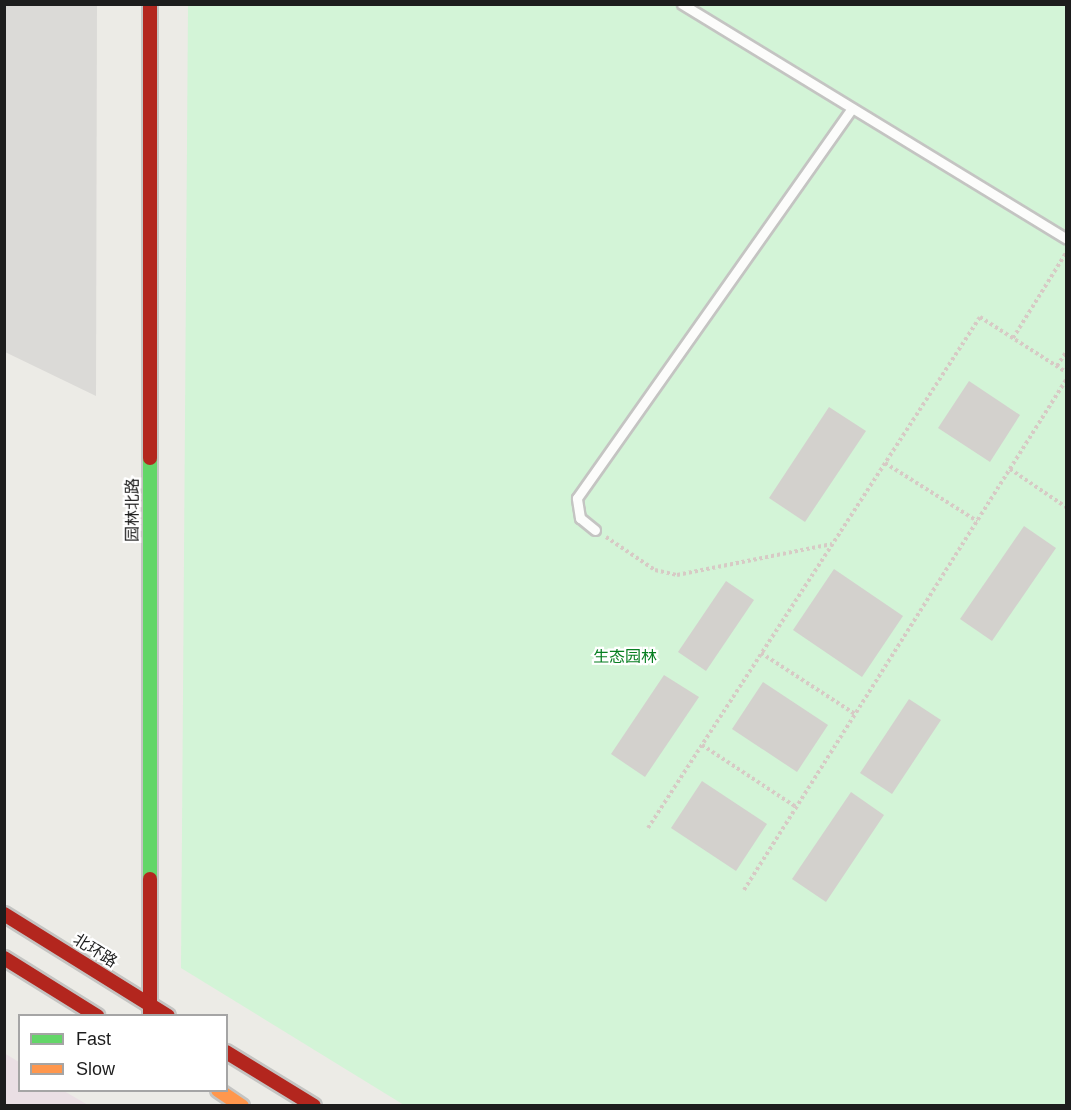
<!DOCTYPE html>
<html>
<head>
<meta charset="utf-8">
<style>
	body { margin:0 }
	#map { position:relative; width:1071px; height:1110px; overflow:hidden; background:#ecebe6; font-family:Arial,"Noto Sans SC",sans-serif }
	div>[style] { position:absolute }
	[style*='--x'] { left:calc(var(--x)*1px); top:calc(var(--y)*1px); width:calc(var(--w)*1px); rotate:calc(var(--a)*1deg) }
	.residential>* { inset:0; background:#dbdad7 }
	.industrial>* { inset:0; background:#eadfe4 }
	.park>* { inset:0; background:#d3f4d7 }
	.building>* { inset:0; background:#d3d1cd }
	.path>* { height:4px; margin-top:-2px; transform-origin:0; background:repeating-linear-gradient(90deg,#d7cac5 0 3px,transparent 0 6px) }
	.roads { filter:drop-shadow(2px 0 #c4c4c2) drop-shadow(-2px 0 #c4c4c2) drop-shadow(0 2px #c4c4c2) drop-shadow(0 -2px #c4c4c2) }
	.lane>* { height:9px; margin:-4.5px; padding:0 4.5px; transform-origin:4.5px; border-radius:4.5px; background:#fcfcfb }
	.fast>* { height:14px; margin:-7px; padding:0 7px; transform-origin:7px; border-radius:7px; background:#63d668 }
	.slow>* { height:14px; margin:-7px; padding:0 7px; transform-origin:7px; border-radius:7px; background:#ff974d }
	.jam>* { height:14px; margin:-7px; padding:0 7px; transform-origin:7px; border-radius:7px; background:#b3261e }
	span { translate:-50% -50%; white-space:nowrap; text-align:center; line-height:1.15; -webkit-text-stroke:4.5px #fff; paint-order:stroke }
	.street-label { font-size:16px; color:#1d1d1d }
	.park-label { font-size:16px; color:#087f22 }
	.frame { position:absolute; inset:0; border:6px solid #1d1d1d; pointer-events:none }
	.legend { position:absolute; left:18px; top:1014px; width:210px; height:78px; box-sizing:border-box; background:#fff; border:2px solid #a5a5a5; margin:0; padding:8px 10px; list-style:none; font-size:18px; color:#1d1d1d }
	.legend li { display:flex; align-items:center; gap:12px; height:30px }
	.legend b { width:30px; border:2px solid #a5a5a5 }
</style>
</head>
<body>
<div id="map">
	<div class="residential">
		<div style="clip-path:polygon(4px 5px,97px 5px,96px 396px,5px 352px)"></div>
	</div>
	<div class="industrial">
		<div style="clip-path:polygon(4px 1053px,19px 1062px,20px 1090px,64px 1091px,88px 1105px,5px 1105px)"></div>
	</div>
	<div class="park">
		<div style="clip-path:polygon(188px 5px,1066px 5px,1066px 1105px,404px 1105px,181px 968px)"></div>
	</div>
	<div class="building">
		<div style="clip-path:polygon(969px 381px,1020px 415px,990px 462px,938px 428px)"></div>
		<div style="clip-path:polygon(829px 407px,866px 431px,805px 522px,769px 498px)"></div>
		<div style="clip-path:polygon(1024px 526px,1056px 548px,992px 641px,960px 619px)"></div>
		<div style="clip-path:polygon(834px 569px,903px 616px,862px 677px,793px 630px)"></div>
		<div style="clip-path:polygon(726px 581px,754px 600px,706px 671px,678px 652px)"></div>
		<div style="clip-path:polygon(664px 675px,699px 697px,645px 777px,611px 754px)"></div>
		<div style="clip-path:polygon(763px 682px,828px 725px,797px 772px,732px 729px)"></div>
		<div style="clip-path:polygon(909px 699px,941px 720px,892px 794px,860px 773px)"></div>
		<div style="clip-path:polygon(702px 781px,767px 824px,736px 871px,671px 828px)"></div>
		<div style="clip-path:polygon(851px 792px,884px 815px,826px 902px,792px 879px)"></div>
	</div>
	<div class="path">
		<div style="--x:1013;--y:338;--w:100;--a:-58.1"></div>
		<div style="--x:1057;--y:366;--w:17;--a:-57"></div>
		<div style="--x:885;--y:463;--w:109;--a:32.2"></div>
		<div style="--x:1010;--y:469;--w:68;--a:34.2"></div>
		<div style="--x:606;--y:537;--w:59;--a:34"></div>
		<div style="--x:655;--y:570;--w:23;--a:13"></div>
		<div style="--x:677;--y:575;--w:158;--a:-11.3"></div>
		<div style="--x:761;--y:653;--w:112;--a:33"></div>
		<div style="--x:702;--y:745;--w:113;--a:33.4"></div>
		<div style="--x:648;--y:828;--w:609;--a:-56.99"></div>
		<div style="--x:980;--y:317;--w:102;--a:32.6"></div>
		<div style="--x:744;--y:890;--w:603;--a:-57.73"></div>
	</div>
	<div class="roads">
		<div class="lane">
			<div style="--x:682;--y:4;--w:450;--a:31.4"></div>
			<div style="--x:595;--y:530;--w:19;--a:-141"></div>
			<div style="--x:580;--y:518;--w:20;--a:-99"></div>
			<div style="--x:577;--y:498;--w:475;--a:-54.8"></div>
		</div>
		<div class="fast">
			<div style="--x:150;--y:458;--w:421;--a:90"></div>
		</div>
		<div class="slow">
			<div style="--x:218;--y:1090;--w:29;--a:34"></div>
		</div>
		<div class="jam">
			<div style="--x:150;--y:4;--w:454;--a:90"></div>
			<div style="--x:150;--y:879;--w:137;--a:90"></div>
			<div style="--x:4;--y:914;--w:193;--a:31.9"></div>
			<div style="--x:4;--y:958;--w:110;--a:31.9"></div>
			<div style="--x:226;--y:1052;--w:103;--a:31.5"></div>
		</div>
	</div>
	<div class="street-label">
		<span style="left:133px;top:510px;rotate:-90deg">园林北路</span>
		<span style="left:95px;top:951px;rotate:32deg">北环路</span>
	</div>
	<div class="park-label">
		<span style="left:625px;top:657px">生态园林</span>
	</div>
	<div class="frame"></div>
	<ul class="legend">
	<li><b style="height:8px;background:#63d668"></b>Fast</li>
	<li><b style="height:8px;background:#ff974d"></b>Slow</li>
	</ul>
</div>
</body>
</html>
